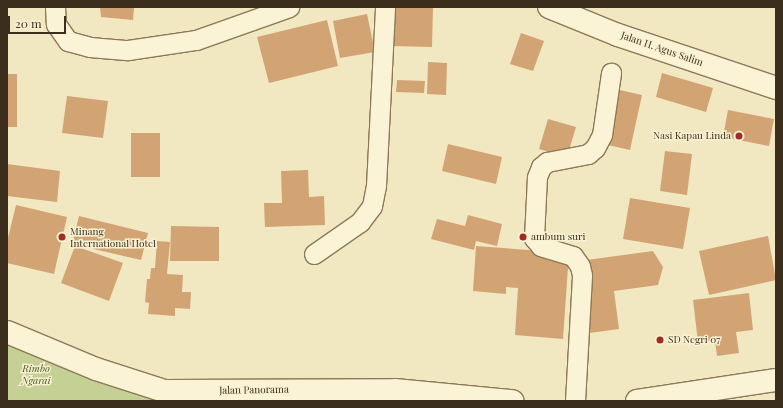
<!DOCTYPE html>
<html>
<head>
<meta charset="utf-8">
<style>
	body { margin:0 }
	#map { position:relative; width:783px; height:408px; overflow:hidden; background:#f1e7c1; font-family:"Playfair Display",serif }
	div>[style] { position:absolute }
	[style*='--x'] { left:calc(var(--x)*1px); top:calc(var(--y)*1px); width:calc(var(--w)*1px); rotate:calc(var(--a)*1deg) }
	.green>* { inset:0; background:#c4d094 }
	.building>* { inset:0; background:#d2a474 }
	.roads { filter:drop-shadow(1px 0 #8c7857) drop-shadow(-1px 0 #8c7857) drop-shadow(0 1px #8c7857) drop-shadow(0 -1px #8c7857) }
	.street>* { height:19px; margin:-9.5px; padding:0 9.5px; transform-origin:9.5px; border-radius:9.5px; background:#fbf3d5 }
	.secondary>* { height:22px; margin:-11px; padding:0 11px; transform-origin:11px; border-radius:11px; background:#fbf3d5 }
	.dots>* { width:11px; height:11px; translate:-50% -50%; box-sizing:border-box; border:2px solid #f8f0d1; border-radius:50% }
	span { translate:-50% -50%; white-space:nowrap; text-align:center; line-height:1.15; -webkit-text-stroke:3px #f8f0d1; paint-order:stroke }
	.street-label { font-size:10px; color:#3b2e1c }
	.poi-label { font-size:10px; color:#3b2e1c }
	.right { translate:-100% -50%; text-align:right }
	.left { translate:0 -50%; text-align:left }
	.park-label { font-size:10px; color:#465921; font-style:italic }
	.frame { position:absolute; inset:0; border:8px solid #3b2e1c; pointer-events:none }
	.scale { position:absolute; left:8px; top:16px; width:58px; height:18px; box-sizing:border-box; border:2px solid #3b2e1c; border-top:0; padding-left:5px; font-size:12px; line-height:14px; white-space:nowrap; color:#3b2e1c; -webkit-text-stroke:3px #f8f0d1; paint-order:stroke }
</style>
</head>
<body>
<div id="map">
	<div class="green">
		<div style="clip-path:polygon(7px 329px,164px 401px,7px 401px)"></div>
	</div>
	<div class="building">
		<div style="clip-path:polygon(100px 7px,134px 7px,133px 20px,101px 17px)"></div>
		<div style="clip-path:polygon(390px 7px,433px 7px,432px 47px,390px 46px)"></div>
		<div style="clip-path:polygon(367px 14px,375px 52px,340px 58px,333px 21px)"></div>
		<div style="clip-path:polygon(327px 20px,338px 66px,269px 83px,257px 37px)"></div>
		<div style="clip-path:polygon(521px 33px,544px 41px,533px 71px,510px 64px)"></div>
		<div style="clip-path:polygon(428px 62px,447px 63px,446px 95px,427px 94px)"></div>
		<div style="clip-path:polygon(662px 73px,713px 88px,706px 112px,656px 97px)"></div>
		<div style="clip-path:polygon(7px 74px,17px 74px,17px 127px,7px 127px)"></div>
		<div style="clip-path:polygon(397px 80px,425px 81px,424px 93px,396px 92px)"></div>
		<div style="clip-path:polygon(602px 86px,642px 95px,630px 150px,590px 141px)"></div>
		<div style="clip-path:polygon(67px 96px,108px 101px,103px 138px,62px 133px)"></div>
		<div style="clip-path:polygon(728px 110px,774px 119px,769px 146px,723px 137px)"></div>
		<div style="clip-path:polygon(548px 119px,576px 127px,567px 157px,539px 149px)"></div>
		<div style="clip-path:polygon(131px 133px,160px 133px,160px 177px,131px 177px)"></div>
		<div style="clip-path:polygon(448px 144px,502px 157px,496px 184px,442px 171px)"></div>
		<div style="clip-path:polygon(665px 151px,692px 154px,687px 195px,660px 191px)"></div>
		<div style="clip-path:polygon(7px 164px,60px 171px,57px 202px,7px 196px)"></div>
		<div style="clip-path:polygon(308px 170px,309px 197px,324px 196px,325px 225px,265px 227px,264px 203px,282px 203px,281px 171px)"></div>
		<div style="clip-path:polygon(630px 198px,690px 208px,683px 249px,623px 239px)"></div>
		<div style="clip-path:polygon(16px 205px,67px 217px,54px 274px,7px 263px,7px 242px)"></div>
		<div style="clip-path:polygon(468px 215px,502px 224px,497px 246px,476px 241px,474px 250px,431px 239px,437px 219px,465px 226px)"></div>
		<div style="clip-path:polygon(79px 216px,148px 233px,141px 260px,72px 244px)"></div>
		<div style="clip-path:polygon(171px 226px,219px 227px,219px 261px,170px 261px)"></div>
		<div style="clip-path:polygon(768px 236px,776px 280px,709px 295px,699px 251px)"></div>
		<div style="clip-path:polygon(157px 241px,170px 242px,167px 274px,183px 275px,182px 292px,191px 292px,190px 309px,175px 308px,175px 316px,148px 314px,149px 303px,145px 302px,147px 279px,150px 279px,151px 268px,155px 268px)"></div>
		<div style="clip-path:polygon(75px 246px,123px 263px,109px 301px,61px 283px)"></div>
		<div style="clip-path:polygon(476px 246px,569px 253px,563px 339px,515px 335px,518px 288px,506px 287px,506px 294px,473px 291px)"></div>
		<div style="clip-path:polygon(653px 251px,663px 267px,658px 285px,614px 291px,619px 329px,582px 334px,572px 262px)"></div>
		<div style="clip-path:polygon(749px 293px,753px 330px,736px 332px,739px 353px,717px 356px,715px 340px,698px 342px,693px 300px)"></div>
	</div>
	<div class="roads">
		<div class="street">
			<div style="--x:55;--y:7;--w:17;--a:87"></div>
			<div style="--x:56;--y:24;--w:21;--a:55"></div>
			<div style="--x:68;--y:41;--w:23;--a:15"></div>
			<div style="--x:90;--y:47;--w:38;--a:5"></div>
			<div style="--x:128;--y:50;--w:69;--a:-8.4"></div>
			<div style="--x:196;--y:40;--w:99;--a:-19.5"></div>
			<div style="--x:314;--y:254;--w:56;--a:-34.8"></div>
			<div style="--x:360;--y:222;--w:20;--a:-53"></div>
			<div style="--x:372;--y:206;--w:20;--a:-79"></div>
			<div style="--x:376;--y:186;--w:179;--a:-87.1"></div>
			<div style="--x:575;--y:401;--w:126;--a:-86.8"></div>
			<div style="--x:582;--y:275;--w:9;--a:-103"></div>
			<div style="--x:580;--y:266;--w:12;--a:-125"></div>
			<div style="--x:573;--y:256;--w:34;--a:-163"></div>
			<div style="--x:541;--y:246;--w:11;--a:-131"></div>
			<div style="--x:534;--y:238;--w:61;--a:-87.2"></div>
			<div style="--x:537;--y:177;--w:11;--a:-68"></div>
			<div style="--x:541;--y:167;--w:8;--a:-40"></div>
			<div style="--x:547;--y:162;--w:42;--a:-11"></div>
			<div style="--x:588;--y:154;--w:9;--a:-41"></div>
			<div style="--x:595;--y:148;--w:15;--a:-62"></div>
			<div style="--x:602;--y:135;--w:63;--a:-81.7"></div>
		</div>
		<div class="secondary">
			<div style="--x:549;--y:7;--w:74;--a:22.1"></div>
			<div style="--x:618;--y:35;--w:167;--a:18.5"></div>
			<div style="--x:7;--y:332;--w:96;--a:22.6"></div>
			<div style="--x:96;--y:369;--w:71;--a:17.9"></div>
			<div style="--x:164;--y:391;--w:231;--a:-0.2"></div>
			<div style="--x:395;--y:390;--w:118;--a:5.4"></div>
			<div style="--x:637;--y:401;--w:141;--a:-8.6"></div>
		</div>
	</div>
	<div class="dots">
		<div style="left:739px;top:136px;background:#a02d22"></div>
		<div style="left:62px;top:237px;background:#a02d22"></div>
		<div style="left:523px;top:237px;background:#a02d22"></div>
		<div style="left:660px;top:340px;background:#a02d22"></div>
	</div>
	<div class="street-label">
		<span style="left:662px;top:49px;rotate:19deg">Jalan H. Agus Salim</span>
		<span style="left:254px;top:390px;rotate:-1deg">Jalan Panorama</span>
	</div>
	<div class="poi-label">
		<span class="right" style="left:731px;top:136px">Nasi Kapau Linda</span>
		<span class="left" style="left:70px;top:237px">Minang<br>International Hotel</span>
		<span class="left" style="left:531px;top:237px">ambum suri</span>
		<span class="left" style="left:668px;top:340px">SD Negri 07</span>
	</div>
	<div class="park-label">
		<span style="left:36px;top:374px">Rimbo<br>Ngarai</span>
	</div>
	<div class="frame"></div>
	<div class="scale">20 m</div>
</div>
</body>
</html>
